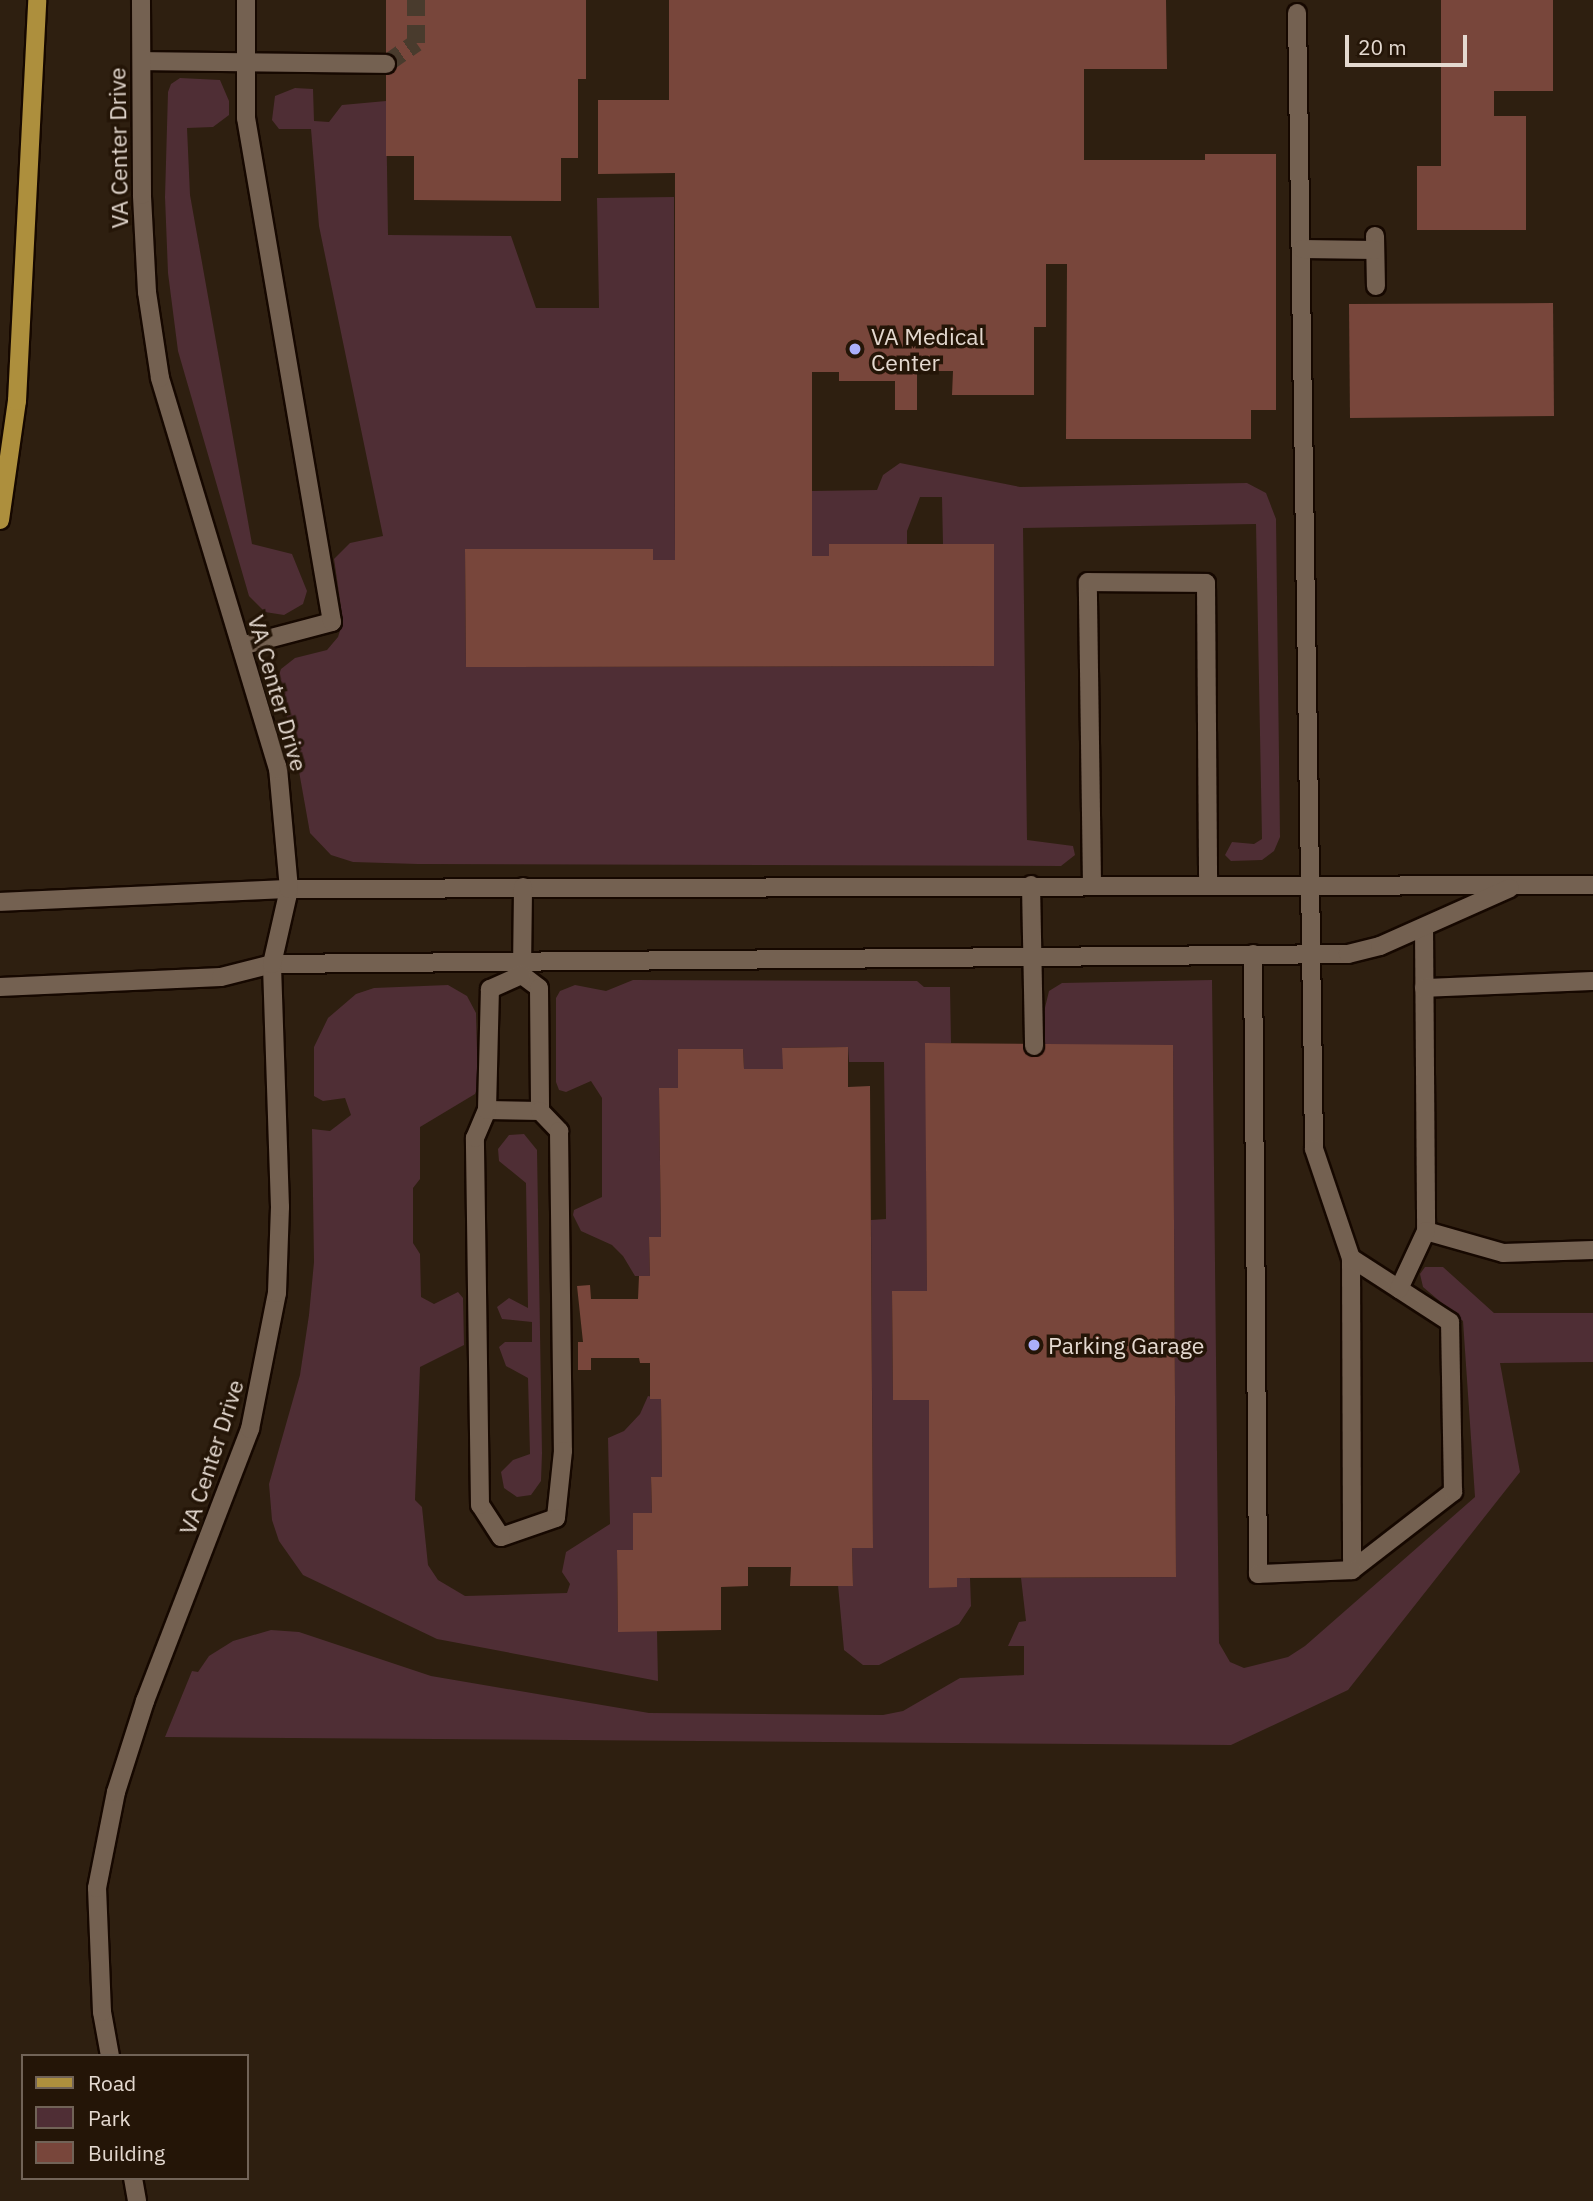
<!DOCTYPE html>
<html>
<head>
<meta charset="utf-8">
<style>
	body { margin:0 }
	#map { position:relative; width:1593px; height:2201px; overflow:hidden; background:#2e1f10; font-family:"IBM Plex Sans",sans-serif }
	div>[style] { position:absolute }
	[style*='--x'] { left:calc(var(--x)*1px); top:calc(var(--y)*1px); width:calc(var(--w)*1px); rotate:calc(var(--a)*1deg) }
	.green>* { inset:0; background:#4f2e35 }
	.building>* { inset:0; background:#78463b }
	.minor-tunnel>* { height:18px; margin-top:-9px; transform-origin:0; background:repeating-linear-gradient(90deg,#493b2d 0 18px,transparent 0 27px) }
	.roads { filter:drop-shadow(2px 0 #160800) drop-shadow(-2px 0 #160800) drop-shadow(0 2px #160800) drop-shadow(0 -2px #160800) }
	.minor>* { height:18px; margin:-9px; padding:0 9px; transform-origin:9px; border-radius:9px; background:#746151 }
	.major>* { height:18px; margin:-9px; padding:0 9px; transform-origin:9px; border-radius:9px; background:#ad8f3d }
	.dots>* { width:19px; height:19px; translate:-50% -50%; box-sizing:border-box; border:4px solid #241507; border-radius:50% }
	span { translate:-50% -50%; white-space:nowrap; text-align:center; line-height:1.15; -webkit-text-stroke:7px #241507; paint-order:stroke }
	.street-label { font-size:23px; color:#e4d9d0 }
	.poi-label { font-size:23px; color:#e4d9d0 }
	.left { translate:0 -50%; text-align:left }
	.legend { position:absolute; left:21px; top:2054px; width:228px; height:126px; box-sizing:border-box; background:#241507; border:2px solid #716357; margin:0; padding:9px 12px; list-style:none; font-size:21px; color:#e4d9d0 }
	.legend li { display:flex; align-items:center; gap:14px; height:35px }
	.legend b { width:35px; border:2px solid #716357 }
	.scale { position:absolute; left:1345px; top:35px; width:122px; height:32px; box-sizing:border-box; border:4px solid #e4d9d0; border-top:0; padding-left:9px; font-size:21px; line-height:24px; white-space:nowrap; color:#e4d9d0; -webkit-text-stroke:5px #241507; paint-order:stroke }
</style>
</head>
<body>
<div id="map">
	<div class="green">
		<div style="clip-path:polygon(180px 78px,220px 80px,229px 101px,229px 115px,213px 127px,187px 128px,190px 195px,252px 544px,292px 554px,307px 591px,303px 604px,284px 615px,265px 612px,249px 596px,178px 351px,168px 273px,165px 197px,168px 92px,171px 84px)"></div>
		<div style="clip-path:polygon(313px 89px,314px 121px,329px 122px,342px 105px,386px 101px,388px 235px,511px 236px,536px 308px,599px 308px,597px 198px,674px 197px,675px 560px,653px 560px,653px 549px,465px 549px,466px 667px,994px 666px,994px 544px,943px 544px,942px 497px,920px 497px,907px 531px,907px 544px,830px 544px,829px 556px,812px 556px,812px 491px,877px 490px,883px 475px,900px 463px,1020px 487px,1247px 483px,1266px 493px,1276px 519px,1280px 837px,1274px 851px,1262px 860px,1231px 861px,1225px 855px,1232px 842px,1254px 844px,1262px 839px,1256px 524px,1023px 528px,1027px 840px,1073px 846px,1075px 855px,1061px 866px,418px 864px,353px 862px,331px 855px,310px 833px,292px 732px,276px 684px,281px 669px,295px 658px,327px 650px,338px 637px,343px 621px,334px 559px,350px 543px,383px 536px,319px 226px,311px 129px,279px 129px,272px 120px,275px 96px,295px 88px)"></div>
		<div style="clip-path:polygon(633px 980px,917px 981px,924px 987px,950px 987px,951px 1043px,926px 1043px,927px 1291px,892px 1292px,893px 1399px,929px 1400px,930px 1587px,956px 1587px,957px 1578px,970px 1578px,971px 1606px,959px 1624px,879px 1665px,863px 1665px,844px 1650px,838px 1585px,853px 1585px,852px 1548px,873px 1547px,871px 1220px,886px 1219px,884px 1062px,849px 1062px,848px 1047px,783px 1048px,783px 1069px,744px 1069px,743px 1049px,678px 1049px,678px 1088px,659px 1089px,661px 1237px,649px 1238px,650px 1276px,635px 1276px,623px 1256px,612px 1245px,581px 1231px,573px 1215px,574px 1210px,602px 1197px,602px 1098px,591px 1081px,566px 1092px,559px 1090px,556px 1082px,556px 998px,560px 991px,575px 985px,606px 991px)"></div>
		<div style="clip-path:polygon(1212px 980px,1219px 1643px,1230px 1662px,1244px 1668px,1288px 1657px,1305px 1646px,1475px 1497px,1463px 1321px,1423px 1287px,1420px 1274px,1425px 1267px,1443px 1267px,1494px 1313px,1593px 1313px,1593px 1362px,1500px 1363px,1520px 1472px,1348px 1690px,1231px 1745px,165px 1737px,192px 1671px,198px 1672px,209px 1656px,233px 1641px,271px 1630px,299px 1632px,431px 1676px,649px 1713px,883px 1715px,903px 1711px,960px 1678px,1024px 1675px,1024px 1646px,1008px 1646px,1019px 1622px,1026px 1621px,1021px 1578px,1176px 1577px,1173px 1046px,1042px 1046px,1042px 1020px,1049px 991px,1062px 983px)"></div>
		<div style="clip-path:polygon(448px 985px,467px 996px,476px 1013px,478px 1086px,475px 1094px,420px 1127px,420px 1179px,413px 1188px,413px 1243px,420px 1254px,421px 1297px,434px 1304px,458px 1292px,463px 1298px,464px 1345px,420px 1367px,415px 1500px,422px 1507px,428px 1565px,438px 1580px,465px 1596px,567px 1593px,570px 1584px,562px 1572px,566px 1552px,610px 1524px,608px 1438px,624px 1431px,640px 1414px,648px 1396px,661px 1399px,662px 1477px,651px 1477px,652px 1513px,633px 1513px,633px 1550px,617px 1550px,618px 1631px,657px 1631px,658px 1681px,437px 1639px,303px 1575px,279px 1541px,272px 1520px,269px 1484px,300px 1375px,309px 1315px,314px 1262px,312px 1129px,330px 1131px,351px 1115px,345px 1098px,323px 1101px,314px 1096px,314px 1047px,328px 1018px,356px 994px,374px 988px)"></div>
		<div style="clip-path:polygon(524px 1134px,537px 1150px,542px 1453px,541px 1481px,531px 1495px,517px 1497px,504px 1488px,501px 1472px,513px 1460px,530px 1454px,528px 1378px,506px 1366px,499px 1347px,505px 1342px,532px 1342px,532px 1322px,502px 1319px,497px 1307px,509px 1298px,528px 1308px,526px 1183px,499px 1161px,498px 1149px,509px 1135px)"></div>
	</div>
	<div class="building">
		<div style="clip-path:polygon(386px 0,586px 0,586px 79px,578px 79px,578px 158px,561px 158px,561px 201px,414px 200px,414px 156px,386px 156px)"></div>
		<div style="clip-path:polygon(669px 0,1166px 0,1167px 69px,1084px 69px,1084px 160px,1205px 160px,1205px 154px,1276px 154px,1276px 410px,1251px 410px,1251px 439px,1066px 439px,1067px 264px,1046px 264px,1046px 327px,1034px 327px,1034px 395px,952px 395px,953px 371px,917px 371px,917px 410px,895px 410px,895px 381px,839px 381px,839px 372px,812px 372px,812px 556px,829px 556px,829px 544px,994px 544px,994px 666px,466px 667px,465px 549px,653px 549px,653px 560px,675px 560px,675px 173px,598px 174px,598px 100px,669px 100px)"></div>
		<div style="clip-path:polygon(1441px 0,1553px 0,1553px 91px,1494px 91px,1494px 116px,1526px 116px,1526px 230px,1417px 230px,1417px 166px,1441px 166px)"></div>
		<div style="clip-path:polygon(1553px 303px,1554px 416px,1350px 418px,1349px 304px)"></div>
		<div style="clip-path:polygon(925px 1043px,1173px 1045px,1176px 1577px,957px 1578px,957px 1587px,929px 1588px,929px 1400px,893px 1400px,892px 1291px,927px 1291px)"></div>
		<div style="clip-path:polygon(848px 1047px,848px 1087px,870px 1086px,873px 1548px,852px 1548px,853px 1586px,790px 1586px,791px 1567px,748px 1567px,748px 1586px,721px 1587px,721px 1630px,618px 1632px,617px 1550px,633px 1550px,633px 1513px,652px 1513px,651px 1477px,662px 1477px,661px 1399px,650px 1399px,650px 1363px,640px 1363px,639px 1358px,591px 1358px,591px 1370px,578px 1370px,578px 1342px,583px 1342px,577px 1286px,590px 1285px,591px 1299px,638px 1299px,639px 1276px,650px 1276px,649px 1237px,661px 1237px,659px 1088px,678px 1088px,678px 1049px,743px 1049px,744px 1069px,783px 1069px,782px 1048px)"></div>
	</div>
	<div class="minor-tunnel">
		<div style="--x:386;--y:64;--w:37;--a:-35"></div>
		<div style="--x:416;--y:43;--w:43;--a:-90"></div>
	</div>
	<div class="roads">
		<div class="minor">
			<div style="--x:1297;--y:13;--w:1136;--a:89.14"></div>
			<div style="--x:1314;--y:1149;--w:115;--a:71.3"></div>
			<div style="--x:1351;--y:1258;--w:312;--a:89.8"></div>
			<div style="--x:1352;--y:1570;--w:128;--a:-37.7"></div>
			<div style="--x:1453;--y:1492;--w:170;--a:-91"></div>
			<div style="--x:1450;--y:1322;--w:118;--a:-147.1"></div>
			<div style="--x:142;--y:61;--w:244;--a:0.7"></div>
			<div style="--x:1375;--y:236;--w:50;--a:88.9"></div>
			<div style="--x:1302;--y:249;--w:73;--a:0.8"></div>
			<div style="--x:241;--y:646;--w:94;--a:-14.8"></div>
			<div style="--x:332;--y:622;--w:511;--a:-99.68"></div>
			<div style="--x:246;--y:118;--w:118;--a:-90"></div>
			<div style="--x:1031;--y:885;--w:161;--a:88.9"></div>
			<div style="--x:1092;--y:885;--w:303;--a:-90.8"></div>
			<div style="--x:1088;--y:582;--w:118;--a:0.5"></div>
			<div style="--x:1206;--y:583;--w:302;--a:89.6"></div>
			<div style="--x:0;--y:902;--w:289;--a:-2.6"></div>
			<div style="--x:289;--y:889;--w:1304;--a:-0.18"></div>
			<div style="--x:1424;--y:927;--w:304;--a:89.6"></div>
			<div style="--x:1426;--y:1231;--w:80;--a:15.9"></div>
			<div style="--x:1503;--y:1253;--w:90;--a:-1.9"></div>
			<div style="--x:1253;--y:954;--w:620;--a:89.54"></div>
			<div style="--x:1258;--y:1574;--w:94;--a:-2.4"></div>
			<div style="--x:522;--y:971;--w:84;--a:-89.3"></div>
			<div style="--x:522;--y:975;--w:21;--a:37"></div>
			<div style="--x:539;--y:988;--w:123;--a:89.5"></div>
			<div style="--x:0;--y:987;--w:221;--a:-2.6"></div>
			<div style="--x:221;--y:977;--w:53;--a:-14.3"></div>
			<div style="--x:272;--y:964;--w:1076;--a:-0.53"></div>
			<div style="--x:1348;--y:954;--w:33;--a:-14"></div>
			<div style="--x:1380;--y:946;--w:142;--a:-24"></div>
			<div style="--x:1424;--y:988;--w:169;--a:-2.4"></div>
			<div style="--x:487;--y:1110;--w:53;--a:1.1"></div>
			<div style="--x:540;--y:1111;--w:28;--a:46"></div>
			<div style="--x:559;--y:1131;--w:320;--a:89.3"></div>
			<div style="--x:563;--y:1451;--w:67;--a:96"></div>
			<div style="--x:556;--y:1518;--w:58;--a:160.9"></div>
			<div style="--x:501;--y:1537;--w:38;--a:-123"></div>
			<div style="--x:480;--y:1505;--w:367;--a:-90.8"></div>
			<div style="--x:475;--y:1138;--w:30;--a:-67"></div>
			<div style="--x:487;--y:1110;--w:121;--a:-88.6"></div>
			<div style="--x:490;--y:989;--w:35;--a:-24"></div>
			<div style="--x:1399;--y:1289;--w:64;--a:-65"></div>
			<div style="--x:110;--y:2056;--w:45;--a:-100.3"></div>
			<div style="--x:102;--y:2012;--w:124;--a:-92.3"></div>
			<div style="--x:97;--y:1888;--w:98;--a:-78.8"></div>
			<div style="--x:116;--y:1792;--w:96;--a:-72.3"></div>
			<div style="--x:145;--y:1701;--w:292;--a:-68.9"></div>
			<div style="--x:250;--y:1429;--w:139;--a:-78.8"></div>
			<div style="--x:277;--y:1293;--w:86;--a:-88"></div>
			<div style="--x:280;--y:1207;--w:243;--a:-91.9"></div>
			<div style="--x:272;--y:964;--w:77;--a:-77.2"></div>
			<div style="--x:289;--y:889;--w:121;--a:-95.2"></div>
			<div style="--x:278;--y:769;--w:408;--a:-106.8"></div>
			<div style="--x:160;--y:378;--w:87;--a:-98.6"></div>
			<div style="--x:147;--y:292;--w:97;--a:-93"></div>
			<div style="--x:142;--y:195;--w:195;--a:-90.3"></div>
			<div style="--x:133;--y:2178;--w:23;--a:80"></div>
		</div>
		<div class="major">
			<div style="--x:0;--y:520;--w:120;--a:-81.9"></div>
			<div style="--x:17;--y:401;--w:401;--a:-87.1"></div>
		</div>
	</div>
	<div class="dots">
		<div style="left:855px;top:349px;background:#abaffb"></div>
		<div style="left:1034px;top:1345px;background:#abaffb"></div>
	</div>
	<div class="street-label">
		<span style="left:118px;top:148px;rotate:-91deg">VA Center Drive</span>
		<span style="left:278px;top:693px;rotate:74deg">VA Center Drive</span>
		<span style="left:211px;top:1457px;rotate:-72deg">VA Center Drive</span>
	</div>
	<div class="poi-label">
		<span class="left" style="left:871px;top:349px">VA Medical<br>Center</span>
		<span class="left" style="left:1048px;top:1345px">Parking Garage</span>
	</div>
	<ul class="legend">
	<li><b style="height:9px;background:#ad8f3d"></b>Road</li>
	<li><b style="height:19px;background:#4f2e35"></b>Park</li>
	<li><b style="height:19px;background:#78463b"></b>Building</li>
	</ul>
	<div class="scale">20 m</div>
</div>
</body>
</html>
